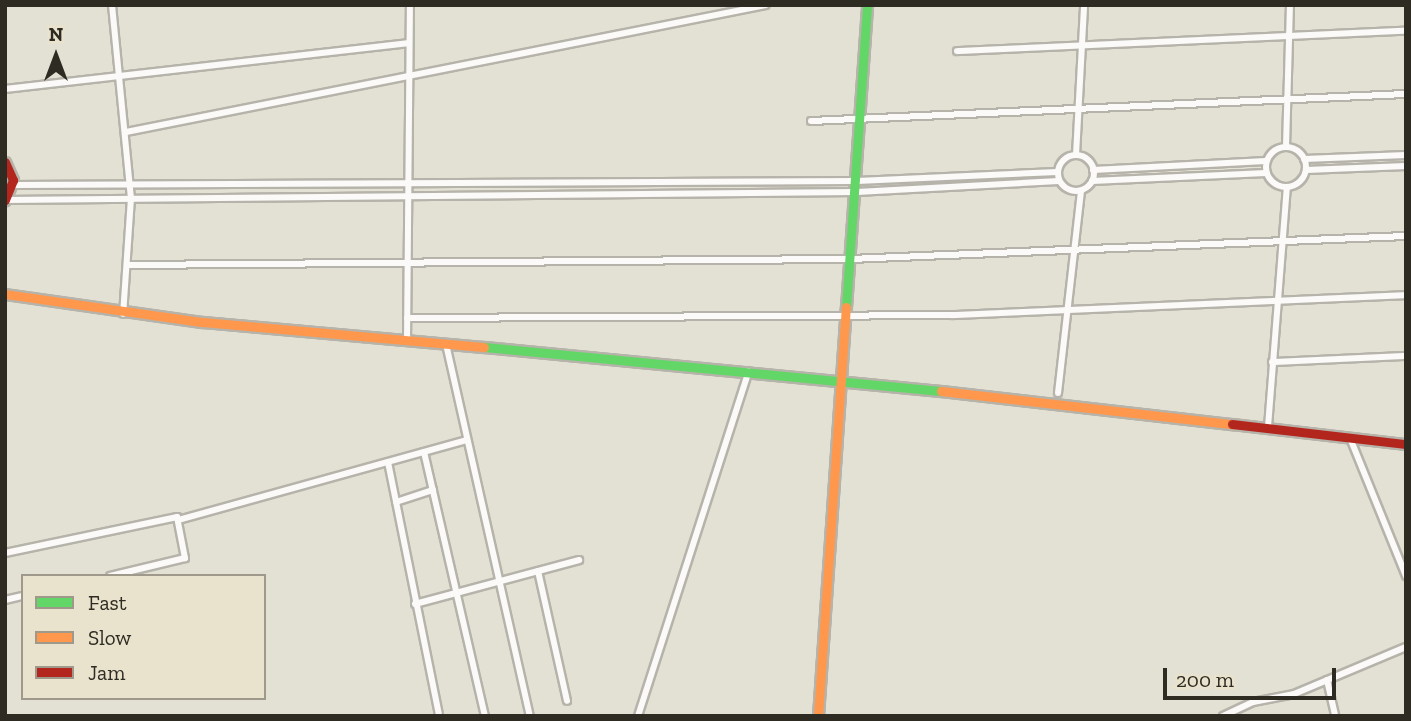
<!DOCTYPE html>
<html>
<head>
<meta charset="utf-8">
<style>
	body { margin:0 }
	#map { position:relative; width:1411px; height:721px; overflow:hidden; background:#e3e0d4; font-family:"Zilla Slab",serif }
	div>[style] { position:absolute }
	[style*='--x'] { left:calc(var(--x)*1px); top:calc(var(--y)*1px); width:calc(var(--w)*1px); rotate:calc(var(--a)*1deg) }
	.roads { filter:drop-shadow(2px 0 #b6b3aa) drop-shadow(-2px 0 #b6b3aa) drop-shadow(0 2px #b6b3aa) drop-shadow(0 -2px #b6b3aa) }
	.street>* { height:6px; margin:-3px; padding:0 3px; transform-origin:3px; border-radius:3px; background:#fbfaf9 }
	.street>.ring { margin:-3px; padding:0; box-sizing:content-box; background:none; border:6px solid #fbfaf9; border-radius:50% }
	.fast>* { height:9px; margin:-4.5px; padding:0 4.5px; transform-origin:4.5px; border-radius:4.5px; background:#63d668 }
	.slow>* { height:9px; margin:-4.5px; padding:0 4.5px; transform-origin:4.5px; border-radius:4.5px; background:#ff974d }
	.jam>* { height:9px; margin:-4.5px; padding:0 4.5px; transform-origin:4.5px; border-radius:4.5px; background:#b3261e }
	span { translate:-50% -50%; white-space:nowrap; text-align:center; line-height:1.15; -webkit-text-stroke:5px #e9e3ce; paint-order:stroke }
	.frame { position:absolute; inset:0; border:7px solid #2e2b23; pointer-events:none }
	.legend { position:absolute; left:21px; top:574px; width:245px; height:126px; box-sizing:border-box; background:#e9e3ce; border:2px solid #9e998a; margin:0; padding:9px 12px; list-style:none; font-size:21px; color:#2e2b23 }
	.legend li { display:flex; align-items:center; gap:14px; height:35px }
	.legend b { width:35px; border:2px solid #9e998a }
	.north { position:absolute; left:21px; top:21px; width:70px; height:70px; -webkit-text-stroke:5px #e9e3ce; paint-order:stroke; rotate:0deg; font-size:19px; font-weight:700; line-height:28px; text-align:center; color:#2e2b23 }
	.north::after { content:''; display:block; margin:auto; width:24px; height:32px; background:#2e2b23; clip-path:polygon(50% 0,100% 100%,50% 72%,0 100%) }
	.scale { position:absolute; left:1163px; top:668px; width:173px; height:32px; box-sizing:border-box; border:4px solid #2e2b23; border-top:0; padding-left:9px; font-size:21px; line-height:24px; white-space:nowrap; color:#2e2b23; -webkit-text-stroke:5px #e9e3ce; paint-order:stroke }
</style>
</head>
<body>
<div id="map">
	<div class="roads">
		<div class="street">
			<div style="--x:112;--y:5;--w:194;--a:84.4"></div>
			<div style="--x:131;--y:198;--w:116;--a:93.9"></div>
			<div style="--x:957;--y:51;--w:449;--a:-2.6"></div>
			<div style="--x:5;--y:89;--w:405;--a:-6.5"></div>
			<div style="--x:811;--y:121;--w:596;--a:-2.6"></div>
			<div style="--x:126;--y:132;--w:652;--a:-11.22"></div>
			<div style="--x:1286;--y:147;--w:142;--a:-88.4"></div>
			<div class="ring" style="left:1266px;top:147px;width:34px;height:34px"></div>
			<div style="--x:1076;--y:155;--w:150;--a:-86.9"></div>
			<div class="ring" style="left:1058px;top:155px;width:30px;height:30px"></div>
			<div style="--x:1304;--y:159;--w:102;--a:-2.2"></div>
			<div style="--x:1093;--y:170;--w:173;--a:-3"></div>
			<div style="--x:1306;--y:170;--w:100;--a:-2.3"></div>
			<div style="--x:1092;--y:181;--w:174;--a:-2.6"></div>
			<div style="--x:13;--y:185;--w:844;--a:-0.27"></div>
			<div style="--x:857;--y:181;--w:201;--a:-2.6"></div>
			<div style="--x:5;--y:200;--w:852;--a:-0.54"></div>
			<div style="--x:857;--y:192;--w:202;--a:-3.1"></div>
			<div style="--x:127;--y:265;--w:723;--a:-0.48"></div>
			<div style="--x:850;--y:259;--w:556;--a:-2.37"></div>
			<div style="--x:407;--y:318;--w:546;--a:-0.31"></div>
			<div style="--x:953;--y:315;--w:453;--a:-2.5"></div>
			<div style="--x:407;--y:341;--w:336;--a:-89.5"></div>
			<div style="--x:446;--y:344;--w:381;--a:77.3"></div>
			<div style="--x:1272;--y:362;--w:134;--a:-2.6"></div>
			<div style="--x:1058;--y:393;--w:203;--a:-83.5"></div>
			<div style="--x:1268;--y:427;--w:240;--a:-85.5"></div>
			<div style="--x:1350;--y:438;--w:149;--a:67.9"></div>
			<div style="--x:424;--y:452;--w:271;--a:77"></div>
			<div style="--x:388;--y:462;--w:257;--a:78.6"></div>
			<div style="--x:396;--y:502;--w:39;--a:-18"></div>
			<div style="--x:178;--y:520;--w:300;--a:-15.5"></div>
			<div style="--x:5;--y:553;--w:176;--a:-11.8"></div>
			<div style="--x:177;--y:517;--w:42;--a:79"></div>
			<div style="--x:185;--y:558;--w:77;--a:166.5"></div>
			<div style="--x:538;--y:571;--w:133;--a:77.4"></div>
			<div style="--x:5;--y:600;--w:18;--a:-13"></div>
			<div style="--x:415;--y:604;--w:170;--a:-15"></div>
			<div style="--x:1327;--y:680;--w:37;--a:77"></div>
			<div style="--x:638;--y:716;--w:362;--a:-72.2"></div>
			<div style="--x:1223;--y:716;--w:33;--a:-25"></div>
			<div style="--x:1253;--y:702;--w:42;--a:-11"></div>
			<div style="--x:1294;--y:694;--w:121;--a:-22.8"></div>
		</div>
		<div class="fast">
			<div style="--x:846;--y:307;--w:303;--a:-86"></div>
			<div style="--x:484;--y:347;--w:459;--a:5.5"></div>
		</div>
		<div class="slow">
			<div style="--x:5;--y:294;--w:199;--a:8.1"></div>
			<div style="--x:202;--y:322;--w:283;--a:5.1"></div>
			<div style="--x:941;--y:391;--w:293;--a:6.5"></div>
			<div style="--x:818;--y:716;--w:410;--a:-86.1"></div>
		</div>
		<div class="jam">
			<div style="--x:5;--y:162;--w:20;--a:66"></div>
			<div style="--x:13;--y:180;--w:22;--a:112"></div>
			<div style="--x:1232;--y:424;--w:175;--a:6.6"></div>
		</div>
	</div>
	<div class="frame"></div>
	<ul class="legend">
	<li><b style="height:9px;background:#63d668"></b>Fast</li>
	<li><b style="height:9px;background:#ff974d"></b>Slow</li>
	<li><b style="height:9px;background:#b3261e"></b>Jam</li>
	</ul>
	<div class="north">N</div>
	<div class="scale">200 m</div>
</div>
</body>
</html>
